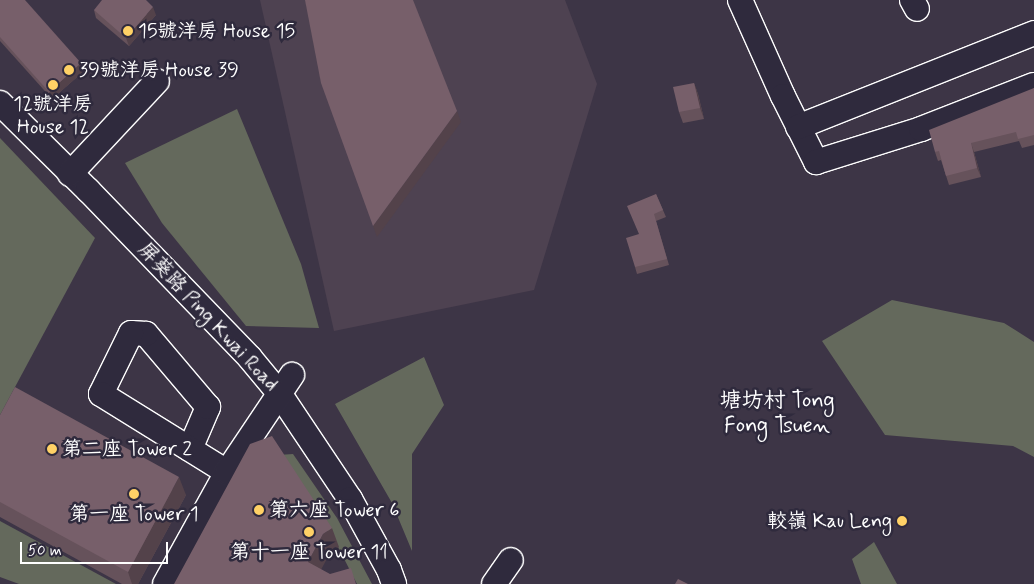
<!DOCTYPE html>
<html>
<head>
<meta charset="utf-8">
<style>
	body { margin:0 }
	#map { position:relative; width:1034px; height:584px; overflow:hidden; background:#3d3546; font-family:Mynerve,"LXGW WenKai TC",sans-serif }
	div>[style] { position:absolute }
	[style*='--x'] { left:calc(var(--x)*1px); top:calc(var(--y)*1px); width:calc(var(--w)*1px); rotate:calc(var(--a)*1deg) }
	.built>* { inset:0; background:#4e4251 }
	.green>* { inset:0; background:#64695c }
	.roads { filter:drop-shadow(1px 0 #fff) drop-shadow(-1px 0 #fff) drop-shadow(0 1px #fff) drop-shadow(0 -1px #fff) }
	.minor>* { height:24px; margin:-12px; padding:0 12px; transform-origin:12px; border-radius:12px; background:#2f2a3d }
	.wall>* { inset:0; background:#66525b }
	.shaded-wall>* { inset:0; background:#53424a }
	.building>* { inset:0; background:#775f6a }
	.dots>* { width:14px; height:14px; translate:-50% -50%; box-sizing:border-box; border:2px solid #2f2a3d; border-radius:50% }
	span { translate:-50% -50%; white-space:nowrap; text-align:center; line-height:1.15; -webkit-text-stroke:5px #2f2a3d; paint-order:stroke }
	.poi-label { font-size:20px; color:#fff }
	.left { translate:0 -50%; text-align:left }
	.right { translate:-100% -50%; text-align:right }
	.street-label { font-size:20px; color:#fff }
	.quarter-label { font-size:22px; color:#fff }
	.scale { position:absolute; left:20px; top:542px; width:148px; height:22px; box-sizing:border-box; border:2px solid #fff; border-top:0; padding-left:6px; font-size:15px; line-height:18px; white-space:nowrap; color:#fff; -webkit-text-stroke:4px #2f2a3d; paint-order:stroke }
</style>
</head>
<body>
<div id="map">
	<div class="built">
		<div style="clip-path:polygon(260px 0,565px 0,597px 84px,534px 290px,334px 331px)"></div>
	</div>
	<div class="green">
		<div style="clip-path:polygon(237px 109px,301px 264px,319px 328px,246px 326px,162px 223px,125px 163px)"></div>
		<div style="clip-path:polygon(0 138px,95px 238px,0 415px)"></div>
		<div style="clip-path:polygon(892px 300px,1004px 323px,1034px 342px,1034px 457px,1013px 446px,885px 435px,822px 341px)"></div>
		<div style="clip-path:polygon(424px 357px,444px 405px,412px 454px,412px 551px,392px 503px,335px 404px)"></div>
		<div style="clip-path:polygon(293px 454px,337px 518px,372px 584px,357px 584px,338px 547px,278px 455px)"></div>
		<div style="clip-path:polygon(0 521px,116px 584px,19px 584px,0 577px)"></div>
		<div style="clip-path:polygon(874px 542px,897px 584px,861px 584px,852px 559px)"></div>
	</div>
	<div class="roads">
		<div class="minor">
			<div style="--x:740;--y:0;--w:105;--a:65.9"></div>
			<div style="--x:783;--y:96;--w:74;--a:63.4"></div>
			<div style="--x:816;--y:162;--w:110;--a:-17.4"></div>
			<div style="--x:921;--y:129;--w:121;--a:-21.3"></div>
			<div style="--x:912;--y:0;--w:10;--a:61"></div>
			<div style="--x:0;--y:103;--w:124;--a:44.7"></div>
			<div style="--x:88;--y:190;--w:233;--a:46"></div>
			<div style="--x:250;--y:358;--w:45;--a:50.4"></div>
			<div style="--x:279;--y:393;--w:128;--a:56.2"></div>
			<div style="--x:350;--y:499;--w:81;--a:61.2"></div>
			<div style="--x:389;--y:570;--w:15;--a:70"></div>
			<div style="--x:798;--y:127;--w:254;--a:-21.7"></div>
			<div style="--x:70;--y:174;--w:127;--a:-46.9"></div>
			<div style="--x:190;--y:449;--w:46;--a:-66.8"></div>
			<div style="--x:208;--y:407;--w:96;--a:-130.3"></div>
			<div style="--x:146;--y:334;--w:15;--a:-176"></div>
			<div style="--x:131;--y:333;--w:68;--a:116.2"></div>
			<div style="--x:101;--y:394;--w:148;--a:31.8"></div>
			<div style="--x:165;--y:584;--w:128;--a:-61"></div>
			<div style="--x:227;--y:472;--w:117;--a:-56.2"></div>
			<div style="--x:494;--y:584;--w:29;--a:-55"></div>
		</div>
	</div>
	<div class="wall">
		<div style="clip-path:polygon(0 0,81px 63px,84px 71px,52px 99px,0 41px)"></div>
		<div style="clip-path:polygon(94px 10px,156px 15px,129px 46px,96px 18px)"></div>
		<div style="clip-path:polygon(694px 83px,698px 94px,704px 119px,683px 123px,679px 112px)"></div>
		<div style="clip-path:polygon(1034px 88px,1034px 145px,1022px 148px,1019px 141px,974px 152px,981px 177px,949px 185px,941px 160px,938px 161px,935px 152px)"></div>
		<div style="clip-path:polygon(656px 194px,666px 217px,656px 221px,669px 265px,637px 274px,635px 267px,639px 234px)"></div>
		<div style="clip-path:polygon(0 415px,186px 495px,138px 584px,122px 584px,0 517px)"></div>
	</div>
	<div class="shaded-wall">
		<div style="clip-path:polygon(153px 7px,156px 15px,129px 46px,126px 38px)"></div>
		<div style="clip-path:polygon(81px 63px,84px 71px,52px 99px,49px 92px)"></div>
		<div style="clip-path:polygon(694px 83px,698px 94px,704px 119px,700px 108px)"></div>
		<div style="clip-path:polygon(457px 111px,461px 122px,377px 237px,373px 226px)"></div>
		<div style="clip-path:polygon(971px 143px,974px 152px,981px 177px,977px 168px)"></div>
		<div style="clip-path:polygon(179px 477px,186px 495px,138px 584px,132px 584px,128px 572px)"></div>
		<div style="clip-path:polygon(332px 528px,339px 547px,330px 553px,315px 581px,308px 562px,323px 534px)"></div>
	</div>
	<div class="building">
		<div style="clip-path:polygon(0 0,25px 0,81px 63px,49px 92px,0 37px)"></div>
		<div style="clip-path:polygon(102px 0,146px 0,153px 7px,126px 38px,94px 10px)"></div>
		<div style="clip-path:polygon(305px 0,413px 0,457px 111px,373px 226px,321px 83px)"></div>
		<div style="clip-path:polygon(694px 83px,700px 108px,679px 112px,673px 87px)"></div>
		<div style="clip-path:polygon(1034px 88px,1034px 135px,1018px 139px,1016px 132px,971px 143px,977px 168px,946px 176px,939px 151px,935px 152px,929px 130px)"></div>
		<div style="clip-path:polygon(656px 194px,663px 210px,654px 214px,667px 259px,635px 267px,626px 238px,639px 234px,627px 206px)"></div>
		<div style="clip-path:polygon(15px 387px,179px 477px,128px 572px,0 502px,0 415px)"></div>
		<div style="clip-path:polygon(272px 436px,332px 528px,323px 534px,308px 562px,330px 574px,351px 568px,356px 584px,174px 584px,250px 444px)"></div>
		<div style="clip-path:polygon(678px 579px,688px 584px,675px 584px)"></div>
	</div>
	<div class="dots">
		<div style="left:128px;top:31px;background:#ffd166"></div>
		<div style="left:69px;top:70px;background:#ffd166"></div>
		<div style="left:53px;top:85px;background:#ffd166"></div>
		<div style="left:52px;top:449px;background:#ffd166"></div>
		<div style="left:134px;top:494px;background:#ffd166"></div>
		<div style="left:259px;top:510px;background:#ffd166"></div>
		<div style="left:902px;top:521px;background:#ffd166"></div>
		<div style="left:309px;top:532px;background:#ffd166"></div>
	</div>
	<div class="poi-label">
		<span class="left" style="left:138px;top:31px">15號洋房 House 15</span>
		<span class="left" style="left:79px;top:70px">39號洋房 House 39</span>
		<span style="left:53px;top:116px">12號洋房<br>House 12</span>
		<span class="left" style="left:62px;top:449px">第二座 Tower 2</span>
		<span class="left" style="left:269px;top:510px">第六座 Tower 6</span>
		<span style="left:134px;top:514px">第一座 Tower 1</span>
		<span class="right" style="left:892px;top:521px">較嶺 Kau Leng</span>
		<span style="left:309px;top:552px">第十一座 Tower 11</span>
	</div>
	<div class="street-label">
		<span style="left:208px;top:317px;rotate:47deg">屏葵路 Ping Kwai Road</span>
	</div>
	<div class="quarter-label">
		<span style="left:777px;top:414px">塘坊村 Tong<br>Fong Tsuen</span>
	</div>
	<div class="scale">50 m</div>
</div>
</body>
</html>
